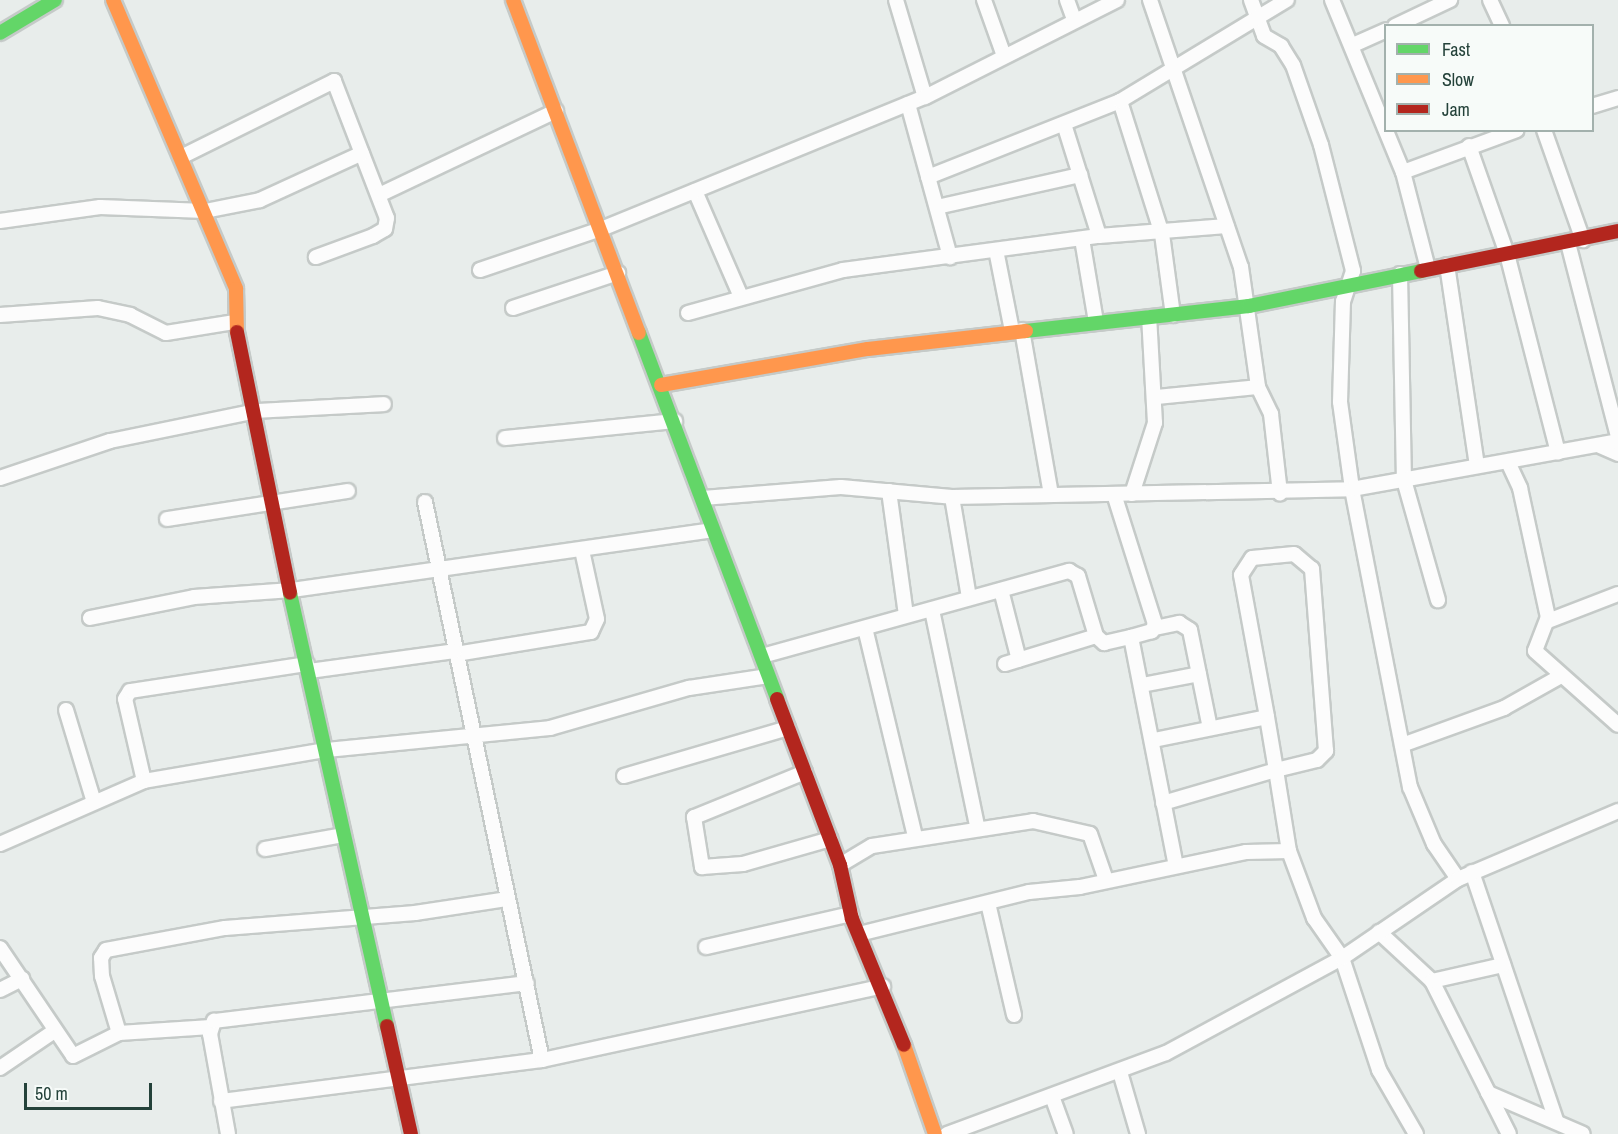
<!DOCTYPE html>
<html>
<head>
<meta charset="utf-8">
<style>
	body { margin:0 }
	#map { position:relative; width:1618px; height:1134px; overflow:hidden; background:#e8edeb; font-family:"Archivo Narrow",sans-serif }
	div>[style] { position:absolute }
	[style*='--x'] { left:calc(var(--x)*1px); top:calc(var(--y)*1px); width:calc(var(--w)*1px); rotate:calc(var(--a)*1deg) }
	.roads { filter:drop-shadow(2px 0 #c5cac8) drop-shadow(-2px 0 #c5cac8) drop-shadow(0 2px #c5cac8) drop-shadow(0 -2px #c5cac8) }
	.street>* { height:14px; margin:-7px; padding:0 7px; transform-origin:7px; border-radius:7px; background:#fcfcfc }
	.fast>* { height:14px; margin:-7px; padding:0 7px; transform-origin:7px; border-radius:7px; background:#63d668 }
	.slow>* { height:14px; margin:-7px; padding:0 7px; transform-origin:7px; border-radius:7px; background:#ff974d }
	.jam>* { height:14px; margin:-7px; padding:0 7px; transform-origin:7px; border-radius:7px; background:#b3261e }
	span { translate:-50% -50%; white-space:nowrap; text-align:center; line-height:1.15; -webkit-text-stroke:4.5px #f7fbf9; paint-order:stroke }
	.legend { position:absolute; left:1384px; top:24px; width:210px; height:108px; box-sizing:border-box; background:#f7fbf9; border:2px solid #a3b1ad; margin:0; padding:8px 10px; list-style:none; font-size:18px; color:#24423a }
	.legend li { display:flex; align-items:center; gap:12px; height:30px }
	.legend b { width:30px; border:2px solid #a3b1ad }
	.scale { position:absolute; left:24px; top:1083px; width:128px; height:27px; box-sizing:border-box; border:3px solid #24423a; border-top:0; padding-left:8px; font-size:18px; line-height:21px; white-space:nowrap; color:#24423a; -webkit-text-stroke:4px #f7fbf9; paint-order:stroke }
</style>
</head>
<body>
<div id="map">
	<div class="roads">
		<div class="street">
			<div style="--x:896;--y:0;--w:101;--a:73.4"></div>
			<div style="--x:984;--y:0;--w:59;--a:70.3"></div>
			<div style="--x:1067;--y:0;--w:20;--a:70"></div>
			<div style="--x:1150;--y:0;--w:282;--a:71.2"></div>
			<div style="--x:1241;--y:267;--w:121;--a:81.9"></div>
			<div style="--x:1258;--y:387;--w:30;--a:64"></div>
			<div style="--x:1271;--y:414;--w:80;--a:83.5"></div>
			<div style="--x:1251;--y:0;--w:38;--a:70"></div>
			<div style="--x:1264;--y:36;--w:20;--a:30"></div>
			<div style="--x:1281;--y:46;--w:22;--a:58"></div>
			<div style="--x:1293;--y:65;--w:85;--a:70.7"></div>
			<div style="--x:1321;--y:145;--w:130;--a:75.7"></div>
			<div style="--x:1353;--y:271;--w:32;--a:108"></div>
			<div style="--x:1343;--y:301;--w:101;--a:91.7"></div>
			<div style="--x:1340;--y:402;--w:88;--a:82.1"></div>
			<div style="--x:1352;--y:489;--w:304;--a:79"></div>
			<div style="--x:1410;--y:787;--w:62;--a:67.2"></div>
			<div style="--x:1434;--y:844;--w:42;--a:55.6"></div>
			<div style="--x:1332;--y:0;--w:186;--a:67.6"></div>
			<div style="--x:1403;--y:172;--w:100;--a:75.5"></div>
			<div style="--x:1490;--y:0;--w:29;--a:65"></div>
			<div style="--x:1395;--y:26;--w:61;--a:-25.3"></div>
			<div style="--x:1353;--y:45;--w:36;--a:-24"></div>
			<div style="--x:1120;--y:101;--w:139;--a:72.5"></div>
			<div style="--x:1162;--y:234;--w:82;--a:82.3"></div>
			<div style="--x:908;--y:104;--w:159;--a:74.6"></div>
			<div style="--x:1592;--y:106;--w:27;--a:-17"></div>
			<div style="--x:1064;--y:124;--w:117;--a:72.6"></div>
			<div style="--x:1544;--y:130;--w:117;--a:70.5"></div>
			<div style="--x:1469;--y:146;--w:114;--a:70.6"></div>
			<div style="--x:1507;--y:254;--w:205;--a:75.6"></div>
			<div style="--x:181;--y:157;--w:171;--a:-26.4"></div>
			<div style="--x:334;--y:81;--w:147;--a:68.9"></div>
			<div style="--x:387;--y:218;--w:11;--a:100"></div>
			<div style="--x:385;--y:229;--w:14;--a:150"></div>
			<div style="--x:373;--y:236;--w:61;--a:159.8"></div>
			<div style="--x:1403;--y:172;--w:121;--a:-20.2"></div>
			<div style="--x:928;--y:177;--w:206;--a:-21.6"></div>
			<div style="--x:1120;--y:101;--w:195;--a:-31.2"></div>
			<div style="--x:695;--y:191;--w:116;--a:66.5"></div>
			<div style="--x:379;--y:195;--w:196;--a:-25.4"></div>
			<div style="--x:937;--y:207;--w:147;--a:-12.6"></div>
			<div style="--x:0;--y:221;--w:101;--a:-8"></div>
			<div style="--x:100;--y:207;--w:105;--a:2.2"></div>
			<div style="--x:205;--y:211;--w:56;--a:-11.3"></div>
			<div style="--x:260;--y:200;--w:112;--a:-24.7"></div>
			<div style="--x:1082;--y:239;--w:84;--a:80.4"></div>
			<div style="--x:1568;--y:243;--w:200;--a:75.5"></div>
			<div style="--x:996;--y:250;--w:83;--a:78.8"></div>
			<div style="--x:1447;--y:265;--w:203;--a:81.5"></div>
			<div style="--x:480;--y:270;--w:128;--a:-18.7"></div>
			<div style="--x:601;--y:229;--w:350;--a:-22.2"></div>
			<div style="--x:925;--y:97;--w:215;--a:-26.8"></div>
			<div style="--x:1400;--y:274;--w:206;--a:88.9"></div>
			<div style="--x:1404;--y:480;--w:125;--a:74.2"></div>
			<div style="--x:513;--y:308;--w:111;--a:-18.4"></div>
			<div style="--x:688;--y:313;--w:161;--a:-15.5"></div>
			<div style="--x:843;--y:270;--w:258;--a:-7.6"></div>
			<div style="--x:1099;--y:236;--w:128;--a:-4.5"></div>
			<div style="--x:0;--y:315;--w:98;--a:-4.1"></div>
			<div style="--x:98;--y:308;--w:33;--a:12"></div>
			<div style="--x:130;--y:315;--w:40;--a:26.6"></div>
			<div style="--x:166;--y:333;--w:70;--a:-9.1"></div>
			<div style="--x:1022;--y:330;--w:167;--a:80"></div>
			<div style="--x:1156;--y:397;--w:102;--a:-5.6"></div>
			<div style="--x:505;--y:438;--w:171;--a:-5.7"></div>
			<div style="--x:1598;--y:445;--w:22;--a:24"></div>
			<div style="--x:1508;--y:462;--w:29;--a:65"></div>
			<div style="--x:1520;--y:488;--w:132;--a:77.8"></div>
			<div style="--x:1548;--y:617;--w:36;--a:111"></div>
			<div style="--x:1535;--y:651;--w:111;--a:41.7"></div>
			<div style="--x:0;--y:478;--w:116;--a:-18.6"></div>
			<div style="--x:110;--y:441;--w:149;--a:-11.6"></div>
			<div style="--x:256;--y:411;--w:128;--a:-3.1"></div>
			<div style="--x:889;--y:491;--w:125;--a:82.2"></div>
			<div style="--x:1114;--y:494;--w:136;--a:72.5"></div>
			<div style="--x:1155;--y:624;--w:8;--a:113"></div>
			<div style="--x:1152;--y:631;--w:22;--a:164"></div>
			<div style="--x:1131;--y:637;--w:233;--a:78.9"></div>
			<div style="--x:1132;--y:494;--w:75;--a:-72.1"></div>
			<div style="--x:1155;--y:423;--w:106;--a:-93.2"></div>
			<div style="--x:952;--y:497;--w:102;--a:80.4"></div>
			<div style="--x:703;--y:498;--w:138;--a:-4.6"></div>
			<div style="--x:841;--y:487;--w:111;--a:5.1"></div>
			<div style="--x:952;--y:497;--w:400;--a:-1.1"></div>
			<div style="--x:1352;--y:489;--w:270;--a:-10.2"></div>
			<div style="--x:425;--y:502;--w:570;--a:78.16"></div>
			<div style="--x:167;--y:519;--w:183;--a:-8.8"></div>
			<div style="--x:1001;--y:590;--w:72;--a:75.6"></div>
			<div style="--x:932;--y:610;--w:221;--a:78.2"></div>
			<div style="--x:90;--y:618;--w:106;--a:-11.4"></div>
			<div style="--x:194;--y:597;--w:98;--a:-4.1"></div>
			<div style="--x:292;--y:590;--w:424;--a:-8.1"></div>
			<div style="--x:1548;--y:621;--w:75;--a:-21.1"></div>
			<div style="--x:865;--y:628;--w:215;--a:76.5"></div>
			<div style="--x:1155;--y:628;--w:25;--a:-12"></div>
			<div style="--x:1179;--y:623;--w:13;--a:32"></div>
			<div style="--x:1190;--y:630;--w:100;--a:78.5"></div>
			<div style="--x:456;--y:654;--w:137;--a:-9.3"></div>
			<div style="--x:591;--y:632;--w:14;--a:-65"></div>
			<div style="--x:597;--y:619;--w:71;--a:-102.3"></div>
			<div style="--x:762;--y:656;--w:319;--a:-15.5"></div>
			<div style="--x:1069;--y:571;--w:10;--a:29"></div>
			<div style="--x:1078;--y:576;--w:63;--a:73.3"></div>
			<div style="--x:1096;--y:636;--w:11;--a:41"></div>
			<div style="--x:1104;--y:643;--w:28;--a:-13"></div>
			<div style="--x:1005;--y:664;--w:95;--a:-17.1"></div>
			<div style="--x:309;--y:671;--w:147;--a:-7.8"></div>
			<div style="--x:1142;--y:685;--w:58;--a:-10.9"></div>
			<div style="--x:66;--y:710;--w:96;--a:73.1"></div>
			<div style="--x:1154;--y:740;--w:115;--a:-11.5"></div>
			<div style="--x:1402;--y:745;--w:109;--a:-19.9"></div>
			<div style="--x:1504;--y:708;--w:65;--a:-29.3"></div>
			<div style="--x:805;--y:772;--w:120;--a:157.9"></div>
			<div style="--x:694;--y:817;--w:51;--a:80.9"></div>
			<div style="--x:702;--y:867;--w:41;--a:-4.2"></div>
			<div style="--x:743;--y:864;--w:91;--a:-16"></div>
			<div style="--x:624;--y:776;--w:171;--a:-16.3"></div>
			<div style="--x:144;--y:781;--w:84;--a:-103"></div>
			<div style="--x:125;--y:699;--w:9;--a:-58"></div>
			<div style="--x:130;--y:691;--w:179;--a:-8.7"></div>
			<div style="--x:1163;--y:803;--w:118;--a:-16.3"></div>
			<div style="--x:1276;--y:770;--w:42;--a:-13.7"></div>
			<div style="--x:1317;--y:760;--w:13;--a:-45"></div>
			<div style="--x:1326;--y:751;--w:183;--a:-94.4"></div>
			<div style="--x:1312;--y:569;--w:23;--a:-140"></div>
			<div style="--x:1294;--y:554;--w:42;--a:174.6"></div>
			<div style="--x:1252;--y:558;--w:20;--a:123"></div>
			<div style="--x:1241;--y:575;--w:144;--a:79.6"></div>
			<div style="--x:1267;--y:717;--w:54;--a:80.4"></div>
			<div style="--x:1276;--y:770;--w:82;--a:80.9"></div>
			<div style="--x:0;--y:844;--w:157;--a:-23.6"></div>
			<div style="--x:144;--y:781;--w:185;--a:-9.7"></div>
			<div style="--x:326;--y:750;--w:225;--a:-5.6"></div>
			<div style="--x:550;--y:728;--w:145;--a:-16.1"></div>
			<div style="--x:689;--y:688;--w:80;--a:-8.6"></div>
			<div style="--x:265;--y:849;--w:79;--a:-10.2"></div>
			<div style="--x:840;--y:865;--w:37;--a:-31"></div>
			<div style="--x:872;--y:846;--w:163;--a:-8.8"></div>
			<div style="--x:1033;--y:821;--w:58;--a:12.8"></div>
			<div style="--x:1090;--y:834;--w:49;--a:70.8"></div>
			<div style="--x:1472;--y:872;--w:262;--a:71.3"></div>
			<div style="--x:988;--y:903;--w:115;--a:76.9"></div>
			<div style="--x:1379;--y:932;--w:72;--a:42.8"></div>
			<div style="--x:1432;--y:981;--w:171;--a:63.3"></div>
			<div style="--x:859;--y:934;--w:175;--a:-13.9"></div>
			<div style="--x:1029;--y:892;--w:51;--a:-5.6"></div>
			<div style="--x:1080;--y:887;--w:170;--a:-11.9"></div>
			<div style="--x:1246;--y:852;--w:43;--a:-1.3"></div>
			<div style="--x:1289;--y:851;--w:72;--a:69.5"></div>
			<div style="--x:1314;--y:918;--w:49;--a:55"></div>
			<div style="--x:1342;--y:958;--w:118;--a:71.7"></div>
			<div style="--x:1379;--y:1070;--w:74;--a:60"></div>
			<div style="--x:706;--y:947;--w:149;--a:-12.8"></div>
			<div style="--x:0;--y:948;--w:130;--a:55.9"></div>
			<div style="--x:73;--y:1056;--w:51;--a:-26.6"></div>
			<div style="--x:119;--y:1033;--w:59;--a:-106.6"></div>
			<div style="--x:102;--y:976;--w:18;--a:-93"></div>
			<div style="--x:101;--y:958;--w:9;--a:-58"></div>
			<div style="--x:106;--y:950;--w:121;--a:-10.5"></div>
			<div style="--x:225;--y:928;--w:191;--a:-4.5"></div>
			<div style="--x:415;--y:913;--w:94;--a:-8.6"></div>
			<div style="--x:1432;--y:981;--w:73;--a:-12.7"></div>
			<div style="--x:0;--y:990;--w:25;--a:-27"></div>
			<div style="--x:119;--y:1033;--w:92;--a:-3.7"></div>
			<div style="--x:0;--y:1068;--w:64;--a:-34.2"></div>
			<div style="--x:1120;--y:1072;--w:65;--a:73.8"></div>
			<div style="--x:1488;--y:1093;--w:103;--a:23.3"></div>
			<div style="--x:1053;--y:1099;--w:37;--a:70"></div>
			<div style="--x:221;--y:1101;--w:324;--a:-7.3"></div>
			<div style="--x:542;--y:1060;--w:349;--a:-12.2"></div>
			<div style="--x:228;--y:1134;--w:102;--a:-100.2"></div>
			<div style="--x:210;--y:1034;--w:14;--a:-73"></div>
			<div style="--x:214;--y:1021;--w:315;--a:-6.9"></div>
			<div style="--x:947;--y:1134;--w:233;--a:-20.3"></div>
			<div style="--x:1166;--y:1053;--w:200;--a:-28.4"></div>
			<div style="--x:1342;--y:958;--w:140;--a:-34.3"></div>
			<div style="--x:1458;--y:879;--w:174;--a:-23"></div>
		</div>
		<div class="fast">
			<div style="--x:0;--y:33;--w:64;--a:-31"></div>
			<div style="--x:1026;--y:331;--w:224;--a:-6.4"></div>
			<div style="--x:1249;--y:306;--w:176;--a:-11.5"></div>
			<div style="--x:639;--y:333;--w:391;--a:69.3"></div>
			<div style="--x:290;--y:593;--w:444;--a:77.4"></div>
		</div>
		<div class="slow">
			<div style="--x:113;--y:0;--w:314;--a:66.9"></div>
			<div style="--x:236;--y:289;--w:43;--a:88.7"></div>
			<div style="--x:513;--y:0;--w:356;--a:69.3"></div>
			<div style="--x:661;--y:385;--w:210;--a:-9.9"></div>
			<div style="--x:868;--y:349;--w:159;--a:-6.5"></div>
			<div style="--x:904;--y:1045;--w:94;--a:70.8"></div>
		</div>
		<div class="jam">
			<div style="--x:1421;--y:271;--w:201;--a:-11.5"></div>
			<div style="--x:237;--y:332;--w:266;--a:78.5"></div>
			<div style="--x:777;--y:699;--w:178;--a:69.2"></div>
			<div style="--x:840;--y:865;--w:55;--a:77.5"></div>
			<div style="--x:852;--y:919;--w:136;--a:67.6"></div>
			<div style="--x:387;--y:1026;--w:111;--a:77.5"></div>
		</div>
	</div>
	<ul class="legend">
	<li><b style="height:8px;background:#63d668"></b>Fast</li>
	<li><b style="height:8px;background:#ff974d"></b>Slow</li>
	<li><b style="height:8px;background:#b3261e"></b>Jam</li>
	</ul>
	<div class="scale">50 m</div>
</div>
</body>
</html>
